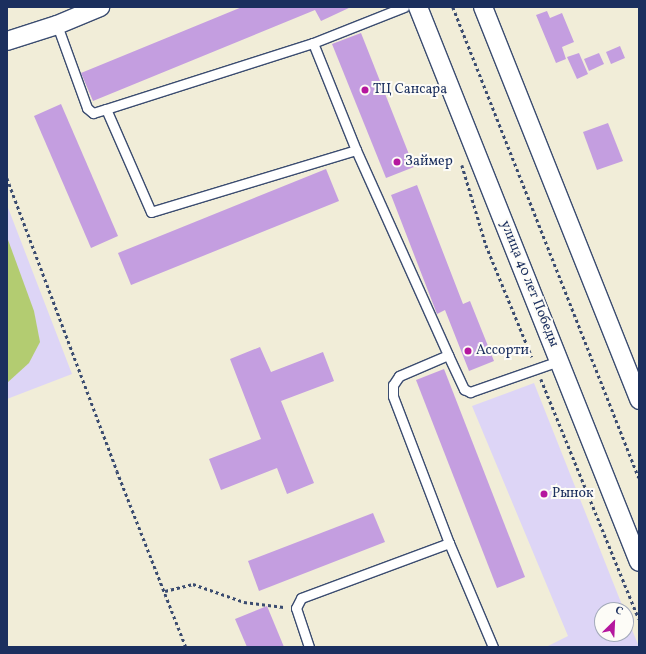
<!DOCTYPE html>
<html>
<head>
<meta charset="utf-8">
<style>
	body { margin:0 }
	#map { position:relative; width:646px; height:654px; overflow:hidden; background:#f1edd8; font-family:Vollkorn,serif }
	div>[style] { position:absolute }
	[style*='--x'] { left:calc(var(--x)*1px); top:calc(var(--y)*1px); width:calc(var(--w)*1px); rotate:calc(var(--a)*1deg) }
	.built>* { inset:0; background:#ddd5f6 }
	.green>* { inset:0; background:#b3cc71 }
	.building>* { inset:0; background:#c49ee0 }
	.path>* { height:2.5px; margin-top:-1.25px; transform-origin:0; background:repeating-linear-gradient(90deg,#3b4c70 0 3px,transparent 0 6px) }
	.roads { filter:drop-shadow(1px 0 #3b4c70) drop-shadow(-1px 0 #3b4c70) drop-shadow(0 1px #3b4c70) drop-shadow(0 -1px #3b4c70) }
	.lane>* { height:9px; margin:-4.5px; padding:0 4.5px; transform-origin:4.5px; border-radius:4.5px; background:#fff }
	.street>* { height:18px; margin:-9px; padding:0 9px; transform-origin:9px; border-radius:9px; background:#fff }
	.dots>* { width:11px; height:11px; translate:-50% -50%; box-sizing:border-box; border:2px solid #fdfcf7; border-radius:50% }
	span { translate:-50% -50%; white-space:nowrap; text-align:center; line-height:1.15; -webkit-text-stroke:4px #fdfcf7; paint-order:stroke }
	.poi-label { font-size:14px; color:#1b2f5e }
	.left { translate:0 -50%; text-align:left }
	.street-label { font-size:14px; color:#1b2f5e }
	.frame { position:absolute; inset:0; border:8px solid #1b2f5e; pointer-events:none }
	.north { position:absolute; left:594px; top:602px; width:40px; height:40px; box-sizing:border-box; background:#fdfcf7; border:1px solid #a3aaba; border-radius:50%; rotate:24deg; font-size:11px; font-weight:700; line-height:16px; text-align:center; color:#1b2f5e }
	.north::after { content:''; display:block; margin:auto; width:14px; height:18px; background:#b5179e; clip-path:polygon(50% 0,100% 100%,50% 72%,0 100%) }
</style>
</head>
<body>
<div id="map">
	<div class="built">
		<div style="clip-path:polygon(7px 205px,72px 374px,7px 399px)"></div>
		<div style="clip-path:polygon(534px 383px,624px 610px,602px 610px,602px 634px,626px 634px,626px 615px,639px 647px,546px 647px,568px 636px,472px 406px)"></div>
	</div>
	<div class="green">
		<div style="clip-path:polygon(7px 237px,34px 311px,40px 342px,29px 363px,7px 383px)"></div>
	</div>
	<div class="building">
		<div style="clip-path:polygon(242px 7px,351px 7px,321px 21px,315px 10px,93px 101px,81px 73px)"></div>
		<div style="clip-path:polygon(547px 11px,550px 18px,562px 13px,574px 42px,562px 47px,566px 59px,556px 63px,536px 15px)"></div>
		<div style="clip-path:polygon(361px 33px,414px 167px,386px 178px,332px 44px)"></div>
		<div style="clip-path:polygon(620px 46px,625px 58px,611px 64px,606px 52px)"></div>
		<div style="clip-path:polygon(579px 53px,588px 74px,577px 79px,567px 57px)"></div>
		<div style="clip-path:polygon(599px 53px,604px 64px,589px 71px,584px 59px)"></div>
		<div style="clip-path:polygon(61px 104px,118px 236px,91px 248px,34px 116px)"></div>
		<div style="clip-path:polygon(608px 123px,623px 161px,597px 170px,583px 132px)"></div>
		<div style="clip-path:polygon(326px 169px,339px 201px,131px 285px,118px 253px)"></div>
		<div style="clip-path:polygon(417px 185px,463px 304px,470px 301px,494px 361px,469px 371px,445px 310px,437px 314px,391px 195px)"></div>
		<div style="clip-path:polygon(260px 347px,271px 372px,323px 352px,334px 381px,281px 401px,314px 483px,287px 494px,277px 468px,221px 490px,209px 459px,261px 439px,230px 359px)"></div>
		<div style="clip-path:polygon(444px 369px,525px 577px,497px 588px,416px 380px)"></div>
		<div style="clip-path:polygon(373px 513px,385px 542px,259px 591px,248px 561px)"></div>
		<div style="clip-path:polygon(267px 606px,284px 647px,247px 647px,235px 619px)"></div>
	</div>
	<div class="path">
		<div style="--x:453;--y:7;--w:506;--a:68.45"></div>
		<div style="--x:462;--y:165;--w:84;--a:73.3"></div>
		<div style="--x:486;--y:245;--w:121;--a:67.7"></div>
		<div style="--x:7;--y:178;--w:313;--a:69.4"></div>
		<div style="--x:117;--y:471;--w:189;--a:68.6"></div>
		<div style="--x:541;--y:379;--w:259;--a:67.8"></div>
		<div style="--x:165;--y:591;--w:29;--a:-14"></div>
		<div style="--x:193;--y:584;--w:54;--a:19.4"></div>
		<div style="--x:244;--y:602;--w:40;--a:7.1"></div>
	</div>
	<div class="roads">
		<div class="lane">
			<div style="--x:57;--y:25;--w:88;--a:70.1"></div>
			<div style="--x:87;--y:108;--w:8;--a:40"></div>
			<div style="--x:93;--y:113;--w:14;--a:-17"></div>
			<div style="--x:313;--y:43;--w:98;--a:-21.6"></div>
			<div style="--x:356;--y:150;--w:214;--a:163.2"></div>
			<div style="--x:151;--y:212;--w:112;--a:-113.6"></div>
			<div style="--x:106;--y:109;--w:217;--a:-17.7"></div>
			<div style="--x:313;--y:43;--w:115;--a:68.1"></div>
			<div style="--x:356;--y:150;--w:225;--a:65.8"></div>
			<div style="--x:309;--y:647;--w:41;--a:-108.4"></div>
			<div style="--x:296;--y:608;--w:11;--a:-63"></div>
			<div style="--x:301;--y:598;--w:158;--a:-20.4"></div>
			<div style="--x:493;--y:647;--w:113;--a:-112.9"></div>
			<div style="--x:449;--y:543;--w:157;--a:-110.9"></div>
			<div style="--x:393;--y:396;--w:11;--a:-90"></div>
			<div style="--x:393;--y:385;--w:11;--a:-56"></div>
			<div style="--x:399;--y:376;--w:53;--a:-23.2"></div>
			<div style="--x:448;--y:355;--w:38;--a:65"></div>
			<div style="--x:464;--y:389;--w:7;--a:27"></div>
			<div style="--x:470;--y:392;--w:94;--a:-19.2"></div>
		</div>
		<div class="street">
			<div style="--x:418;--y:7;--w:597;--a:68.29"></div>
			<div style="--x:483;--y:7;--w:423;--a:68.3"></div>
			<div style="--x:7;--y:41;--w:52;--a:-17.7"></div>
			<div style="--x:57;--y:25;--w:47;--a:-22.7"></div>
		</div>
	</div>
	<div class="dots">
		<div style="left:365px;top:90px;background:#b5179e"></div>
		<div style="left:397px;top:162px;background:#b5179e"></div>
		<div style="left:468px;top:351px;background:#b5179e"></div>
		<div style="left:544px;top:494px;background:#b5179e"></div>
	</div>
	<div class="poi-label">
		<span class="left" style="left:373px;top:90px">ТЦ Сансара</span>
		<span class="left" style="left:405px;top:162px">Займер</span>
		<span class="left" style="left:476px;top:351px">Ассорти</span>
		<span class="left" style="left:552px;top:494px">Рынок</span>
	</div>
	<div class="street-label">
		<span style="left:529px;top:284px;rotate:68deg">улица 40 лет Победы</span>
	</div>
	<div class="frame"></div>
	<div class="north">С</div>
</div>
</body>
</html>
